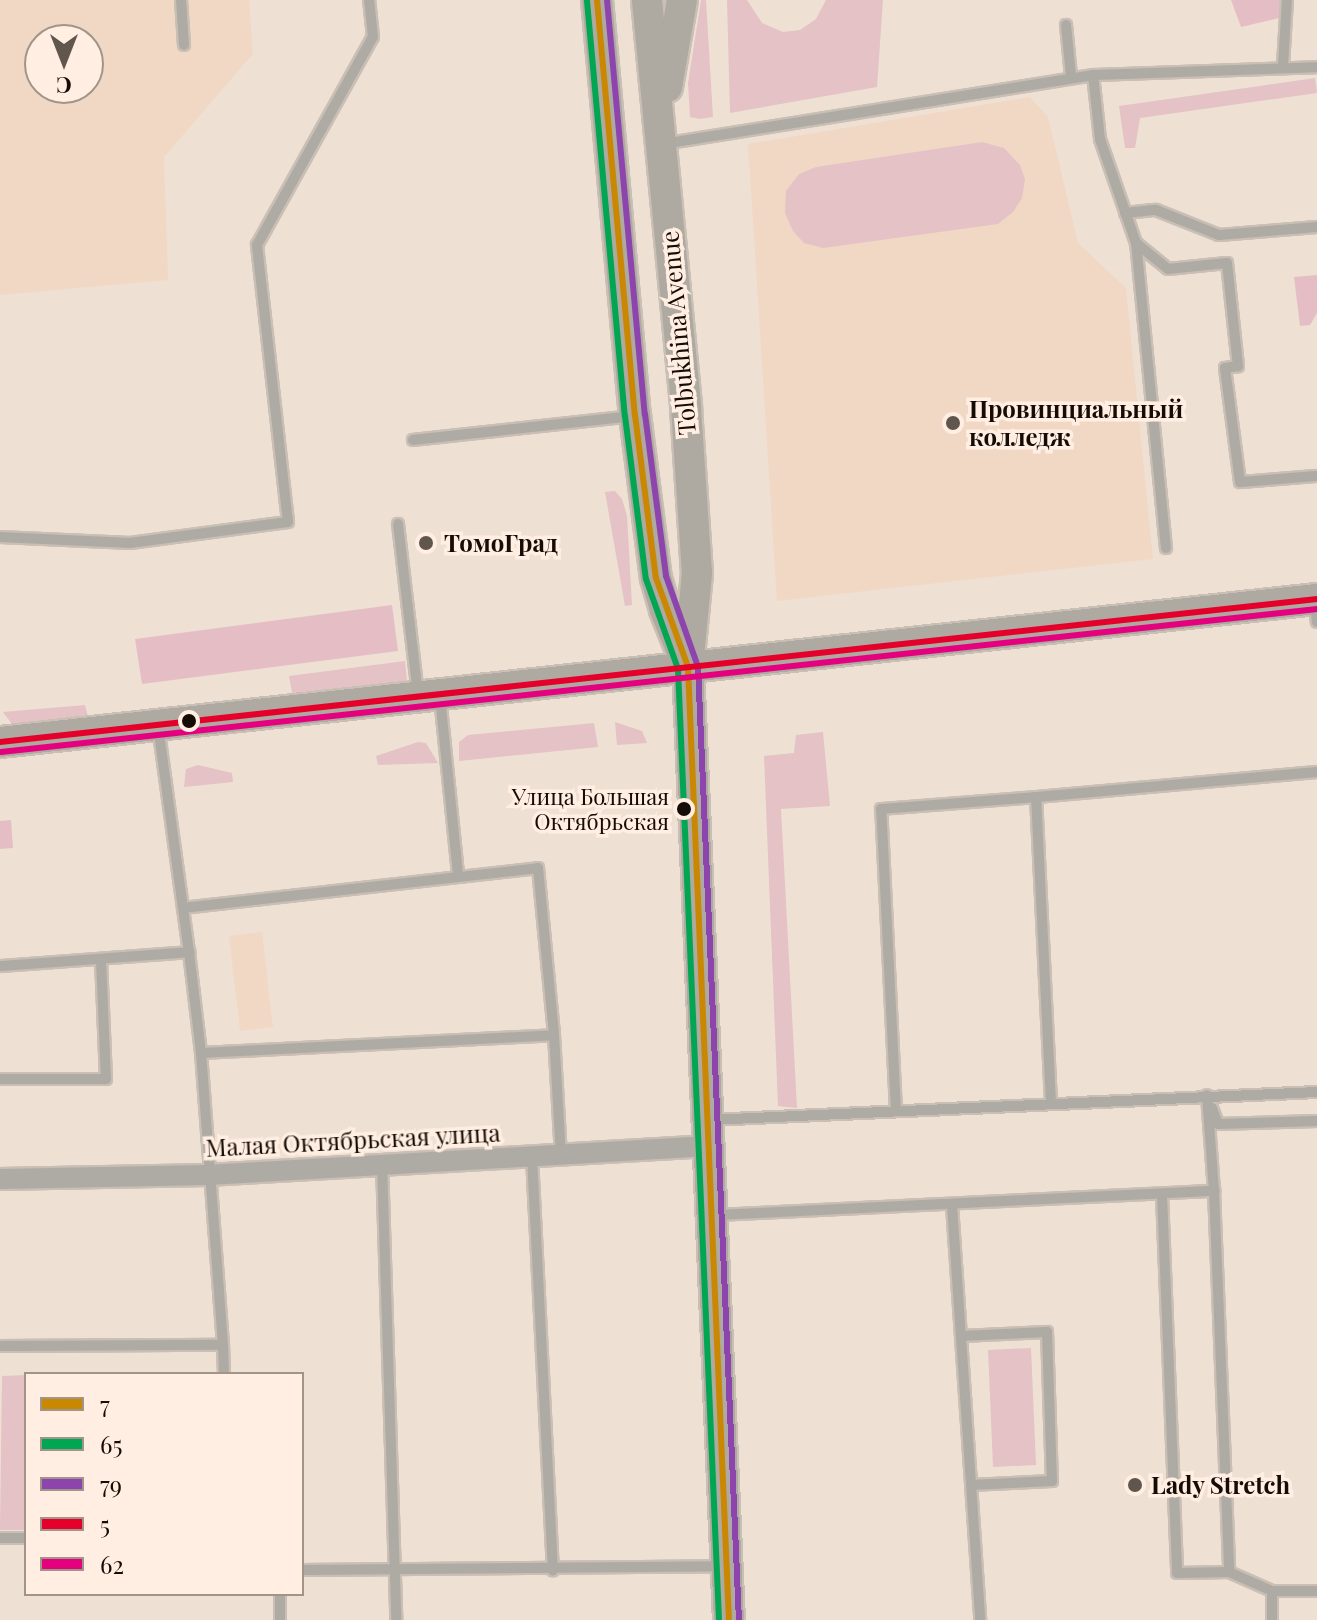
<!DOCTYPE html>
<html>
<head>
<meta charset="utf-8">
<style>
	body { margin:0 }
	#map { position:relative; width:1317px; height:1620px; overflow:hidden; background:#efe0d4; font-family:"Playfair Display",serif }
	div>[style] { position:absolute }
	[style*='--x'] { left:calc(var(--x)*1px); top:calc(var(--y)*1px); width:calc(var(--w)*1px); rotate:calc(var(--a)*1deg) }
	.built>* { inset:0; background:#f1d8c4 }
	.green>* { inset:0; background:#e4c2c6 }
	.forest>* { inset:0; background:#e5bec5 }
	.roads { filter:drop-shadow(2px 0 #c9bfb5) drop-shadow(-2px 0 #c9bfb5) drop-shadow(0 2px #c9bfb5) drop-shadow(0 -2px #c9bfb5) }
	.lane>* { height:10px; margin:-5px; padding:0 5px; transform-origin:5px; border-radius:5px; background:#aeaaa4 }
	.street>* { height:20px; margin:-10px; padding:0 10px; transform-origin:10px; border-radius:10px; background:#aeaaa4 }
	.secondary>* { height:30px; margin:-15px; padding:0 15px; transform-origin:15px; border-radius:15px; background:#aea9a1 }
	.bus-1>* { height:6px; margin:-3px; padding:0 3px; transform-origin:3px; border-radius:3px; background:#ca8701 }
	.bus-2>* { height:6px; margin:-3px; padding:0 3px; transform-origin:3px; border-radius:3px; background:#00a651 }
	.bus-3>* { height:6px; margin:-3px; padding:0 3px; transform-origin:3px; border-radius:3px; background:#8e44ad }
	.bus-4>* { height:6px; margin:-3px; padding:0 3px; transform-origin:3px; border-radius:3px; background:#e4002b }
	.bus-5>* { height:6px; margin:-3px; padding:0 3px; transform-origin:3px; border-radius:3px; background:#e5007d }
	.dots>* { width:22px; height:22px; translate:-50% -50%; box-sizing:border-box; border:4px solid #ffeee1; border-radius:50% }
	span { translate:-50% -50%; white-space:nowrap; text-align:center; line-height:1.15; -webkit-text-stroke:7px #ffeee1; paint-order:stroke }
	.bus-label { font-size:22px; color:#140c05 }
	.right { translate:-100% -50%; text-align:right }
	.street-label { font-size:24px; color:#140c05 }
	.poi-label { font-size:24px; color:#140c05; font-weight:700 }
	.left { translate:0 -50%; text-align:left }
	.legend { position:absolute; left:24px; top:1372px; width:280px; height:224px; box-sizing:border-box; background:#ffeee1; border:2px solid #a19489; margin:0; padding:10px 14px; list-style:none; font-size:24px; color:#140c05 }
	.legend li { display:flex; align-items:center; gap:16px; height:40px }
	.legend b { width:40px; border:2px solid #a19489 }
	.north { position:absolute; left:24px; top:24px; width:80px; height:80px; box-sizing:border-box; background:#ffeee1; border:2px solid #a19489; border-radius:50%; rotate:180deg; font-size:22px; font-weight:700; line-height:32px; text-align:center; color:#140c05 }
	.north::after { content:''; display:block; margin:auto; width:28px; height:36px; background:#61564d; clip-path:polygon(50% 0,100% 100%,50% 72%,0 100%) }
</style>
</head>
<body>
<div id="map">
	<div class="built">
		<div style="clip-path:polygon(evenodd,0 0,249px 0,253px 54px,164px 157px,168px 280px,0 295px,0 0,40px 40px,88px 40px,88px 88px,40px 88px,40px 40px)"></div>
		<div style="clip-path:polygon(1030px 97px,1048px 117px,1078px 243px,1126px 288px,1153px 559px,777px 601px,748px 144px)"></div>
		<div style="clip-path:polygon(262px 932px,273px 1027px,240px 1031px,229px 936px)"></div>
	</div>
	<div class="green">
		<div style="clip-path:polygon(701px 0,706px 0,713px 117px,700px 119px,690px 117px,688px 83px)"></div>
		<div style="clip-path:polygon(727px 0,747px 0,762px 23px,783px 32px,800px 30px,816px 19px,826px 0,883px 0,877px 87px,730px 113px)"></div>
		<div style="clip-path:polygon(1315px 78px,1317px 93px,1140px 118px,1135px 148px,1125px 148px,1119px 106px)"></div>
		<div style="clip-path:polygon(982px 142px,1004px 148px,1020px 165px,1025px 179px,1022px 198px,1013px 212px,998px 224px,823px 248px,804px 243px,793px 231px,785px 213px,786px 191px,799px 174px,816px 167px)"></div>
		<div style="clip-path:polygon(615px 491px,622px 499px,627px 516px,632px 605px,625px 606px,605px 492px)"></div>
		<div style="clip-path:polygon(405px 661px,407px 682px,292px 693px,289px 676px)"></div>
		<div style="clip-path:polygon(85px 705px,89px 721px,15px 728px,3px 712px)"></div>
		<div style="clip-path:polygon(615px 722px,642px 731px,647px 743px,617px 745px)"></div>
		<div style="clip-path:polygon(594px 723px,598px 747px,459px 761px,459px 742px,468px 735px)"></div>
		<div style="clip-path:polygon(823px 732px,830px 806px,781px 809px,797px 1108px,778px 1106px,764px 756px,794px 753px,796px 735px)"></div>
		<div style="clip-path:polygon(418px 742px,426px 743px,438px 763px,378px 765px,376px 756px)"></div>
		<div style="clip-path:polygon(198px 765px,232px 773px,233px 782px,184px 787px,186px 769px)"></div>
		<div style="clip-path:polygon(1031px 1348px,1036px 1465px,993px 1467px,988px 1350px)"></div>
		<div style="clip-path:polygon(26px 1375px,26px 1530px,0 1530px,2px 1376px)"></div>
	</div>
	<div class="forest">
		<div style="clip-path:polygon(1231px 0,1280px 0,1279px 18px,1241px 27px)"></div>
		<div style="clip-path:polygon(1317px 275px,1317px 313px,1310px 325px,1300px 326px,1294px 277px)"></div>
		<div style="clip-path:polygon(392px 605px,398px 651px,142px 684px,135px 639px)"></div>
		<div style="clip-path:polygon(11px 820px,13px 848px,0 849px,0 821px)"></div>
	</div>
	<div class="roads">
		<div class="lane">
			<div style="--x:181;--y:0;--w:45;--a:86.2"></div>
			<div style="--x:1066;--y:25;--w:51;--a:84.4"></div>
			<div style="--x:1283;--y:65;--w:65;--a:-86.5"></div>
			<div style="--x:663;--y:144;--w:436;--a:-9.1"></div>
			<div style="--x:1125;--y:213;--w:31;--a:-6"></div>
			<div style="--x:1156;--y:210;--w:68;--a:21.6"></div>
			<div style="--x:1219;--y:235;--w:98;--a:-4.7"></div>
			<div style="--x:1136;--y:243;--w:41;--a:39.1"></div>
			<div style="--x:1168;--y:269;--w:59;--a:-5.8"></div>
			<div style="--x:1227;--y:263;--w:104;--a:83.9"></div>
			<div style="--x:1238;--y:366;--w:13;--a:171"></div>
			<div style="--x:1225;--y:368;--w:115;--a:82.5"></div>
			<div style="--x:1240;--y:482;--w:77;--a:-4.5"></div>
			<div style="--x:413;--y:440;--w:221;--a:-6.2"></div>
			<div style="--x:398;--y:524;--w:171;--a:83.3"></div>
			<div style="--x:0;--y:537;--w:130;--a:2.6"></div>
			<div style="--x:130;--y:543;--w:159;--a:-7.6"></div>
			<div style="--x:288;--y:522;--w:279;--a:-96.4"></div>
			<div style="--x:257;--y:245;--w:238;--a:-60.9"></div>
			<div style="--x:373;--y:37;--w:37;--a:-96"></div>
			<div style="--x:1166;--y:548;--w:306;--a:-95.6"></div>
			<div style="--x:1136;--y:243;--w:110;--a:-109.1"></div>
			<div style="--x:1100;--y:139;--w:64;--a:-96.2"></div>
			<div style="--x:1093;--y:75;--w:224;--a:-2"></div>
			<div style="--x:1315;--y:601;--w:21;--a:85"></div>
			<div style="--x:440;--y:697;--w:178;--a:84.2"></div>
			<div style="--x:183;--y:908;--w:357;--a:-6.4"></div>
			<div style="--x:538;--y:868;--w:168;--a:84.5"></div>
			<div style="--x:189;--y:952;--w:102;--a:83.2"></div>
			<div style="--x:0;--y:966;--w:190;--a:-4.2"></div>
			<div style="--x:189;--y:952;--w:227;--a:-97.8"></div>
			<div style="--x:0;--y:1079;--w:106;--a:0"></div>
			<div style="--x:106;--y:1079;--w:119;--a:-92.4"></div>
			<div style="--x:1051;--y:1103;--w:306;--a:-92.8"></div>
			<div style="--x:1036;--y:797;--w:282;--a:-5.1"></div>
			<div style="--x:1212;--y:1108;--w:17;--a:69"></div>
			<div style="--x:1218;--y:1124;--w:99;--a:-1.7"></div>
			<div style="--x:896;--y:1111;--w:302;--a:-92.8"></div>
			<div style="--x:881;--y:809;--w:155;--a:-4.4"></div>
			<div style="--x:710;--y:1120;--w:608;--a:-2.64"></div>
			<div style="--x:532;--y:1157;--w:414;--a:87.1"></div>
			<div style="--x:382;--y:1163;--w:457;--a:88.2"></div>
			<div style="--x:1214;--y:1191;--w:381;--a:87.7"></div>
			<div style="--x:1229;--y:1572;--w:47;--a:23.8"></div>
			<div style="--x:1272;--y:1591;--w:29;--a:90"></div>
			<div style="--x:1162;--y:1195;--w:378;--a:87.7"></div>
			<div style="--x:1177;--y:1573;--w:52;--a:-1.1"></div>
			<div style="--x:952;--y:1205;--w:416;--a:86.1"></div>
			<div style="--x:717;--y:1215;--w:498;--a:-2.8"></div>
			<div style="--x:1214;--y:1191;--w:96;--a:-94.2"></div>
			<div style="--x:961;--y:1336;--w:86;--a:-2.7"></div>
			<div style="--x:1047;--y:1332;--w:149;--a:88.1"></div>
			<div style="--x:1052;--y:1481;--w:81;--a:177.2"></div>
			<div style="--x:223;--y:1345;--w:29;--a:88"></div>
			<div style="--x:0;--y:1346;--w:223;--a:-0.3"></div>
			<div style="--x:223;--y:1345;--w:293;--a:-94.3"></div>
			<div style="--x:201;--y:1053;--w:353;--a:-2.9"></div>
			<div style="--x:554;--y:1035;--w:120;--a:86.7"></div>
			<div style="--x:0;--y:1538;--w:26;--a:0"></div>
			<div style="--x:302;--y:1570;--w:422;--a:-0.5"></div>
			<div style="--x:1272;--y:1591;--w:45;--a:0"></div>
			<div style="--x:280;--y:1594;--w:26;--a:90"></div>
		</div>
		<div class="street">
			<div style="--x:0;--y:1179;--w:208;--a:-1.1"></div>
			<div style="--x:208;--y:1175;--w:502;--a:-3.31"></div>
		</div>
		<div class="secondary">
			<div style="--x:597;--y:0;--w:417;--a:84.8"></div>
			<div style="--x:635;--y:415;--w:164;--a:82.7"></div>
			<div style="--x:656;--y:578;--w:33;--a:74"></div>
			<div style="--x:665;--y:610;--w:59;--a:68.2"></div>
			<div style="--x:647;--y:0;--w:410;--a:84.5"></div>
			<div style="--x:686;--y:408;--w:165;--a:86.2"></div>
			<div style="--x:697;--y:573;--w:94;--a:95.5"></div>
			<div style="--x:688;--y:667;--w:954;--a:87.54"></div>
			<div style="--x:667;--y:87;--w:88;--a:-80.2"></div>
			<div style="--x:0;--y:742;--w:1325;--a:-6.2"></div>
		</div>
	</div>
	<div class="bus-1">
		<div style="--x:597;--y:0;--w:417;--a:84.8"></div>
		<div style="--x:635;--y:415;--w:164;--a:82.7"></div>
		<div style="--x:656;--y:578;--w:95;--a:70.2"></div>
		<div style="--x:688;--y:667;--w:954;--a:87.54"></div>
	</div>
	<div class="bus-2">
		<div style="--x:587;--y:1;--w:417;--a:84.8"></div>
		<div style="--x:625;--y:416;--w:164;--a:82.7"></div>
		<div style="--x:646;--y:579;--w:96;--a:70.4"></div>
		<div style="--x:678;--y:669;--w:952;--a:87.53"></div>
	</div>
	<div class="bus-3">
		<div style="--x:607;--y:0;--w:416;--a:84.8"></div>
		<div style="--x:645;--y:414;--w:163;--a:82.6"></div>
		<div style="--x:666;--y:576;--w:96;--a:70.6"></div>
		<div style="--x:698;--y:667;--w:954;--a:87.54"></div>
	</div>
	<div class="bus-4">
		<div style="--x:0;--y:742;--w:1325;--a:-6.2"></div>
	</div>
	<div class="bus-5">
		<div style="--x:1;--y:752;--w:1324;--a:-6.2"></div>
	</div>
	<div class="dots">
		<div style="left:953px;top:423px;background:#61564d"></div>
		<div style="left:426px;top:543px;background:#61564d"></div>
		<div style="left:189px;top:721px;background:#140c05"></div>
		<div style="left:684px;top:809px;background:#140c05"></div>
		<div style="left:1135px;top:1485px;background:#61564d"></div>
	</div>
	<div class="bus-label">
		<span class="right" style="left:669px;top:809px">Улица Большая<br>Октябрьская</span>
	</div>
	<div class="street-label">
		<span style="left:678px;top:333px;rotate:-95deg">Tolbukhina Avenue</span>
		<span style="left:353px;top:1140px;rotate:-3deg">Малая Октябрьская улица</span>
	</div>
	<div class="poi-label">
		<span class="left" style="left:969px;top:423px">Провинциальный<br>колледж</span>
		<span class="left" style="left:444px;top:543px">ТомоГрад</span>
		<span class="left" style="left:1151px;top:1485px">Lady Stretch</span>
	</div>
	<ul class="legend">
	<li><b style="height:10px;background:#ca8701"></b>7</li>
	<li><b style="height:10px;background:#00a651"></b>65</li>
	<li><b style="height:10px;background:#8e44ad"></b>79</li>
	<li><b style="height:10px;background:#e4002b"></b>5</li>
	<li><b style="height:10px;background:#e5007d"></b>62</li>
	</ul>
	<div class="north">С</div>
</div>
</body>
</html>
